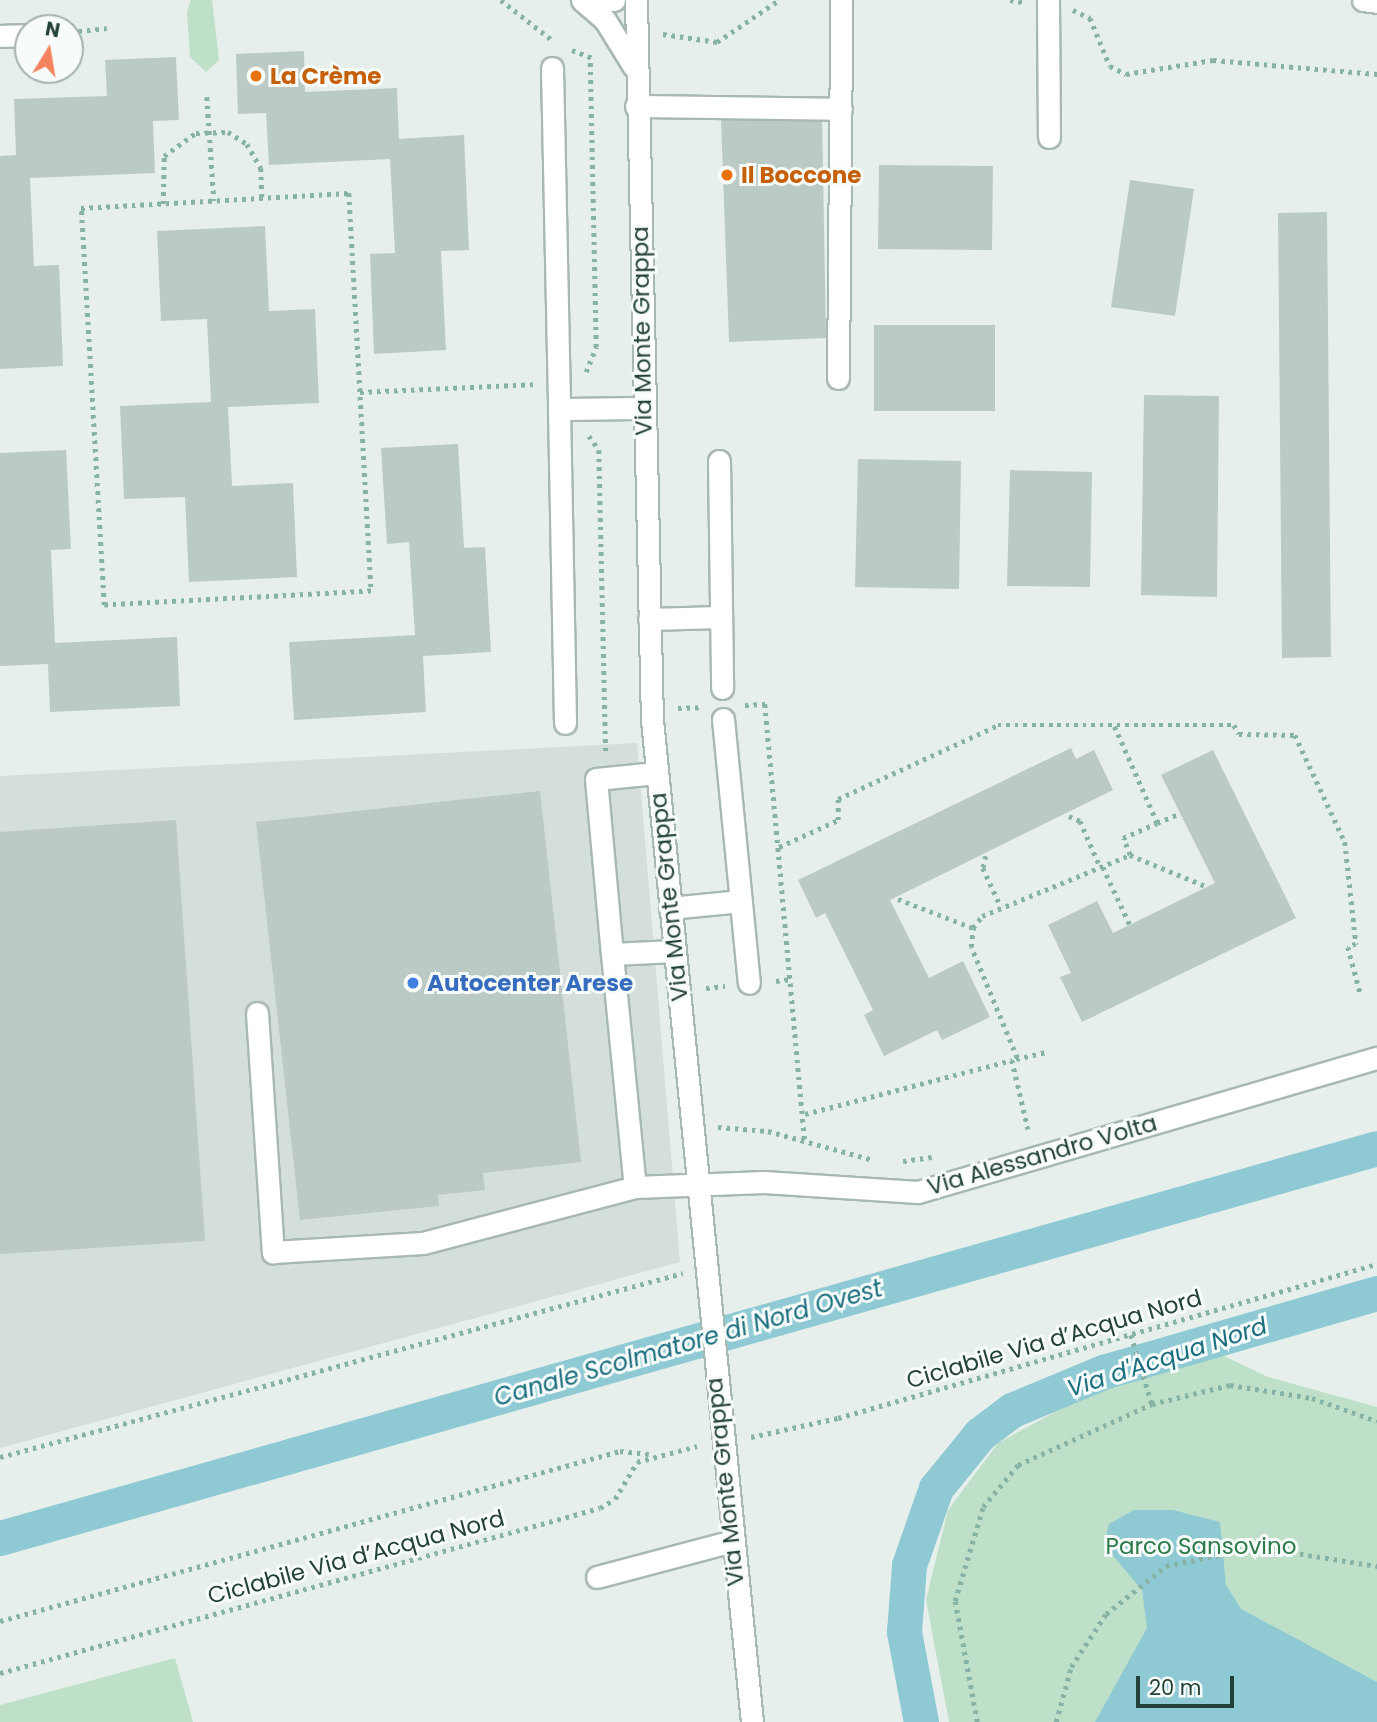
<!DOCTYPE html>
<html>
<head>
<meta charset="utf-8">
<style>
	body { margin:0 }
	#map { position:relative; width:1377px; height:1722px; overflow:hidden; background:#e6efeb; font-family:Poppins,sans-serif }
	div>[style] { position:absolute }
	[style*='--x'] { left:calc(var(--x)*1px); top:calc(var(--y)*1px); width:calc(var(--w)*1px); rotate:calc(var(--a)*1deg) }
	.built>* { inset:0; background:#d4dfda }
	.green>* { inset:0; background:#bfe0c8 }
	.water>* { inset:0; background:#8ec9d4 }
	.canal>* { height:35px; margin:-17.5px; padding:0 17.5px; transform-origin:17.5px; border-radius:17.5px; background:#8ec9d4 }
	.building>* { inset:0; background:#bbcac4 }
	.path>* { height:4.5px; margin-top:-2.25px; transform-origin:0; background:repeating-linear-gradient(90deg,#86b3a5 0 3.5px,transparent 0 8.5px) }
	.roads { filter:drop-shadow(2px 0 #a8b8b2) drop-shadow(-2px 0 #a8b8b2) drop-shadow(0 2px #a8b8b2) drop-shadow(0 -2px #a8b8b2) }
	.minor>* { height:21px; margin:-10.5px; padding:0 10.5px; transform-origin:10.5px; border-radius:10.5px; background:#fff }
	.dots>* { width:19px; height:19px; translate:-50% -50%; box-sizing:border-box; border:4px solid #f7fbf9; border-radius:50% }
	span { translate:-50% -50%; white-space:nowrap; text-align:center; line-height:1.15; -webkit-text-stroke:6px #f7fbf9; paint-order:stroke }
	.food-label { font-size:23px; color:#c56008; font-weight:700 }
	.left { translate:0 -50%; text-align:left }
	.street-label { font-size:23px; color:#24423a }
	.shop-label { font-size:23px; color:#366cbe; font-weight:700 }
	.park-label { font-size:23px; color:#2d7a4b }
	.water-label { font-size:24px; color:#1c6f80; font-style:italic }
	.north { position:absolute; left:14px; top:14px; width:70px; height:70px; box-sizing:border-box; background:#f7fbf9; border:2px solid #a3b1ad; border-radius:50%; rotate:11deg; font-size:19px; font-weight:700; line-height:28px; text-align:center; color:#24423a }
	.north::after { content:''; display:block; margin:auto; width:24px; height:32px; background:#f4845f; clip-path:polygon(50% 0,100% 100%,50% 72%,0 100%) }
	.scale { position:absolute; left:1136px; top:1676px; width:98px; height:32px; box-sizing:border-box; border:4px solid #24423a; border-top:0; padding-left:9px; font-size:21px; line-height:24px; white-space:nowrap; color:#24423a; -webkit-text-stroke:5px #f7fbf9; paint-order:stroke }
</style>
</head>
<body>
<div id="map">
	<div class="built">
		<div style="clip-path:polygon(637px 743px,680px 1262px,0 1448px,0 776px)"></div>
	</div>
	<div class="green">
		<div style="clip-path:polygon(212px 0,219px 60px,206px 72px,190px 57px,187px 12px,191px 0)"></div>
		<div style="clip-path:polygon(1222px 1355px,1268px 1377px,1377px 1407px,1377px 1722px,949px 1722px,926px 1600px,948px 1510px,998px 1443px,1083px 1397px)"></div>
		<div style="clip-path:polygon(175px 1658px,193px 1722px,0 1722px,0 1705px)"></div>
	</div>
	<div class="water">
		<div style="clip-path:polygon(1134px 1510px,1173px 1510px,1220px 1522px,1226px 1585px,1241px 1609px,1377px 1682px,1377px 1722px,1095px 1722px,1147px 1628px,1142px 1590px,1104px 1545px,1109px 1524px)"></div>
	</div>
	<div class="canal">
		<div style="--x:0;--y:1538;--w:1431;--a:-15.81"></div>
		<div style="--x:921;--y:1722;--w:92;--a:-100.7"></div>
		<div style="--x:904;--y:1632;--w:67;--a:-85.7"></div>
		<div style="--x:909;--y:1565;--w:82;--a:-70.7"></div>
		<div style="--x:936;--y:1488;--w:70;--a:-50.8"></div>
		<div style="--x:980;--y:1434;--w:40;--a:-37"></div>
		<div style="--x:1012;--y:1410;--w:99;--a:-22.7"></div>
		<div style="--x:1103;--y:1372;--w:285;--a:-16.1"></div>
	</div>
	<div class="building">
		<div style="clip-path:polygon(304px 51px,305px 92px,397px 88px,399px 139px,464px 135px,469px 250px,441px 251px,446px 350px,374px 354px,370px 254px,395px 253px,390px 159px,269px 165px,266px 113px,238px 114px,236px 54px)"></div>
		<div style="clip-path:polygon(176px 57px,179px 120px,153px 121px,155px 173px,30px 178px,34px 266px,59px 265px,63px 366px,0 369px,0 156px,16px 155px,14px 99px,107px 96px,105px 60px)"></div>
		<div style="clip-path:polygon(822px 116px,826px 338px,729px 342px,721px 118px)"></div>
		<div style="clip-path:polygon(879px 165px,993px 166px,992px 250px,878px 249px)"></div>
		<div style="clip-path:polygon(1130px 180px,1194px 189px,1175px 316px,1111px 307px)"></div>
		<div style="clip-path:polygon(1327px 212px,1331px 657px,1282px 658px,1278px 213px)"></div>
		<div style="clip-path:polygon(265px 226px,269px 311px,315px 309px,319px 403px,228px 407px,232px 486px,293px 483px,297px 577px,189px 582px,185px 497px,124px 499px,120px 406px,211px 402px,207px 319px,161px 321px,157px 231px)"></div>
		<div style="clip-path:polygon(874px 325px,995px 325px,995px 411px,874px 411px)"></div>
		<div style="clip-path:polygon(1144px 395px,1219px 396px,1217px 597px,1141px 595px)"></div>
		<div style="clip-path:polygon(458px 444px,464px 548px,485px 547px,491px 652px,423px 656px,426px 712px,294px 720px,289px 642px,415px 635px,409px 542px,387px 544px,381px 448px)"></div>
		<div style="clip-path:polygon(66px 450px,71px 549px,51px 550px,55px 643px,177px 637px,180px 706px,50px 712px,48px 664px,0 666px,0 453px)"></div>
		<div style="clip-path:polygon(858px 459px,961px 461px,959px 589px,855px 587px)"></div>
		<div style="clip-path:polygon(1010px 470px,1092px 472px,1090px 587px,1007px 586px)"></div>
		<div style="clip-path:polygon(1071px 748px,1076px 759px,1094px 750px,1113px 790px,890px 900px,929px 978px,963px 961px,990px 1017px,942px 1040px,937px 1030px,884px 1056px,864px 1015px,873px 1010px,825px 913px,816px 918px,798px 880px)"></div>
		<div style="clip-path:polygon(1213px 750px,1296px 918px,1082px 1022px,1060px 977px,1071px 973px,1048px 925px,1097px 901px,1113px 933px,1215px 883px,1161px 775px)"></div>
		<div style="clip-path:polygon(540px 791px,581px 1162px,483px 1173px,485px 1190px,438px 1195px,439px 1206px,300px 1220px,256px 822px)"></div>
		<div style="clip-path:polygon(176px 820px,205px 1241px,0 1254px,0 832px)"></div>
	</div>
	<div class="path">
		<div style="--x:501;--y:0;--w:65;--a:38.1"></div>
		<div style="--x:1010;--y:0;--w:13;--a:9"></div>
		<div style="--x:1073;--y:10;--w:19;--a:25"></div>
		<div style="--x:1090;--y:18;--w:52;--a:67.4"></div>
		<div style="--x:1110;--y:66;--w:18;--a:27"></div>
		<div style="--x:1126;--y:74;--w:88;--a:-9.1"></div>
		<div style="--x:1213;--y:60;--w:165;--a:4.9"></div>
		<div style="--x:70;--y:32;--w:37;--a:-6"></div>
		<div style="--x:663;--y:34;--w:55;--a:8.4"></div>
		<div style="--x:717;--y:42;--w:75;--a:-34.1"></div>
		<div style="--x:572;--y:50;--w:22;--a:21"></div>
		<div style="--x:207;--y:97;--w:104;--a:86.1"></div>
		<div style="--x:349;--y:193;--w:399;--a:86.8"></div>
		<div style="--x:371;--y:591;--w:267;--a:177"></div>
		<div style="--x:104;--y:605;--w:398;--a:-93.3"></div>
		<div style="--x:81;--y:208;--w:268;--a:-3.2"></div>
		<div style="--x:163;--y:204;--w:48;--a:-88.8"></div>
		<div style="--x:164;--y:156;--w:39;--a:-36"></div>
		<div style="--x:196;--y:133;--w:32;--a:-2"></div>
		<div style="--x:228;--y:132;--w:22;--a:32"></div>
		<div style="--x:247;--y:144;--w:28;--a:60"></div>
		<div style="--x:261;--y:168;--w:30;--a:88"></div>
		<div style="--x:586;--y:372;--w:27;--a:-68"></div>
		<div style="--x:596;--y:347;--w:288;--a:-91.2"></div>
		<div style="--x:360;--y:392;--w:173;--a:-2.6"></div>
		<div style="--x:589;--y:436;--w:17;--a:54"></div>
		<div style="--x:599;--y:450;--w:303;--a:88.7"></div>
		<div style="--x:745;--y:705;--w:20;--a:-3"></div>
		<div style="--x:765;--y:704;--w:438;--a:84.8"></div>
		<div style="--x:678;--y:708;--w:23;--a:-2"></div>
		<div style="--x:1069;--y:816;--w:12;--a:24"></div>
		<div style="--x:1080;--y:821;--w:47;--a:66.2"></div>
		<div style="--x:1157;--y:823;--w:25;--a:-23"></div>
		<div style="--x:779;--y:847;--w:65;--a:-24.6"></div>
		<div style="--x:838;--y:820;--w:21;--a:-90"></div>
		<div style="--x:838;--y:799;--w:176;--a:-24.8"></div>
		<div style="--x:998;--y:725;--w:236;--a:0"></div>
		<div style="--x:1234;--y:725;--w:10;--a:61"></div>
		<div style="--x:1239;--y:734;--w:56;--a:1"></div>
		<div style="--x:1295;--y:735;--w:118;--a:65"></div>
		<div style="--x:1345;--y:842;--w:103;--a:83.8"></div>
		<div style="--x:1356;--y:944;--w:9;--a:159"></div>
		<div style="--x:1348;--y:947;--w:47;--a:75.1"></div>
		<div style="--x:1130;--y:855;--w:84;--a:22.3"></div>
		<div style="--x:986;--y:856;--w:12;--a:104"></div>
		<div style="--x:983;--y:868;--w:43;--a:65.2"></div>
		<div style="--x:1103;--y:867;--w:64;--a:65"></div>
		<div style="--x:898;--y:899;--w:80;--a:21.1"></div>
		<div style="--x:776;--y:981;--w:16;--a:-7"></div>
		<div style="--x:706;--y:988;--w:19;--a:-6"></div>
		<div style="--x:1017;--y:1058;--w:120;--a:-112.5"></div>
		<div style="--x:971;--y:947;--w:19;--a:-84"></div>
		<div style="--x:973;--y:928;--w:15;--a:-53"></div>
		<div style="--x:982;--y:916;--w:160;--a:-22.4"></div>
		<div style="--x:1130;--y:855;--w:18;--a:-112"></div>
		<div style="--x:1123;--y:838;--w:37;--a:-24"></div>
		<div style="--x:1157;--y:823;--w:106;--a:-113.9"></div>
		<div style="--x:1016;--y:1059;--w:31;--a:-13"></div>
		<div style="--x:805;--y:1114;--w:214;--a:-14.6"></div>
		<div style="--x:1012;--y:1060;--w:71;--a:76.9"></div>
		<div style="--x:718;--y:1127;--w:50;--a:4.6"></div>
		<div style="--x:768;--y:1131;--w:109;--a:15.4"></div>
		<div style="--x:903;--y:1161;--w:29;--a:-8"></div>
		<div style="--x:1131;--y:1335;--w:72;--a:73.1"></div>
		<div style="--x:751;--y:1437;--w:89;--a:-12.3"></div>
		<div style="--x:838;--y:1418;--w:561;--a:-15.95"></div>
		<div style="--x:0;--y:1457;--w:707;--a:-15.08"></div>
		<div style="--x:0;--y:1621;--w:643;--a:-15.33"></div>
		<div style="--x:620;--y:1451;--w:29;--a:6"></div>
		<div style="--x:0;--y:1673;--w:622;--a:-15.38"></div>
		<div style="--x:600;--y:1508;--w:17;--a:-31"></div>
		<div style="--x:615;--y:1499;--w:43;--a:-59.3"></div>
		<div style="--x:637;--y:1462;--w:62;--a:-14.9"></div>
		<div style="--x:977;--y:1722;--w:123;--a:-100.3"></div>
		<div style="--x:955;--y:1601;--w:98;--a:-73.4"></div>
		<div style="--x:983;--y:1507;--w:55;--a:-50.2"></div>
		<div style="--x:1018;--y:1465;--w:147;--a:-24.5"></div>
		<div style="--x:1152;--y:1404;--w:80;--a:-13.7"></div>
		<div style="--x:1230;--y:1385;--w:83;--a:9"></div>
		<div style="--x:1312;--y:1398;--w:69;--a:19.5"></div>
		<div style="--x:1056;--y:1722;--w:57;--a:-74.7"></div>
		<div style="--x:1071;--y:1667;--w:64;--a:-56.6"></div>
		<div style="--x:1106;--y:1614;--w:77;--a:-38.7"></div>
		<div style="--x:1166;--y:1566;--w:94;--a:-11.7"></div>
		<div style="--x:1258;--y:1547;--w:121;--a:9.1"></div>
	</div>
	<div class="roads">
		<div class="minor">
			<div style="--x:582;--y:0;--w:30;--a:41"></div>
			<div style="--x:605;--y:20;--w:55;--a:58.3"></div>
			<div style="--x:584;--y:0;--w:30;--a:0"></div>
			<div style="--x:636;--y:0;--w:720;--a:88.73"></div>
			<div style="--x:652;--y:720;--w:1007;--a:84.3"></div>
			<div style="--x:1048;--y:0;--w:137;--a:89.6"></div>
			<div style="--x:1363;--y:0;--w:14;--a:8"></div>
			<div style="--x:0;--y:36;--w:28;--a:-2"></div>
			<div style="--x:552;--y:68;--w:341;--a:88.8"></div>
			<div style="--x:559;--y:409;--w:85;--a:-0.7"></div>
			<div style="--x:636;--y:106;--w:205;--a:0.8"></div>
			<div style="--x:838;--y:378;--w:378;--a:-89.5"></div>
			<div style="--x:559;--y:409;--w:314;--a:88.9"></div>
			<div style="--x:719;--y:461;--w:227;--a:89.2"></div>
			<div style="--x:649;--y:619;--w:71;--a:-1.6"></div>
			<div style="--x:723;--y:719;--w:265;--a:84.4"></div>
			<div style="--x:656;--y:773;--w:60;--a:174.3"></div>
			<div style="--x:596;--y:779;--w:176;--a:84.8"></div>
			<div style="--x:612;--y:954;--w:62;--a:-2.8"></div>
			<div style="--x:670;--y:908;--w:71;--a:-5.6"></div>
			<div style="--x:612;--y:954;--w:234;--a:84.4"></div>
			<div style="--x:635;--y:1187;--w:129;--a:-2.2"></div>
			<div style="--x:764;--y:1182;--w:154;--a:3.7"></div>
			<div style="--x:918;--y:1192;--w:478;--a:-16.3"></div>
			<div style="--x:257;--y:1013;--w:240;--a:86.2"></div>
			<div style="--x:273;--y:1252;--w:150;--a:-3.4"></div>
			<div style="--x:423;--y:1243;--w:219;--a:-14.8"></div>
			<div style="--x:597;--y:1577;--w:140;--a:-14.9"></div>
		</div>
	</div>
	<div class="dots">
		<div style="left:256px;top:76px;background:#e8710a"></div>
		<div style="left:727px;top:175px;background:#e8710a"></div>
		<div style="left:413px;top:983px;background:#3f7fe0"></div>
	</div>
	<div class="food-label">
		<span class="left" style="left:270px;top:76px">La Crème</span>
		<span class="left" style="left:741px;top:175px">Il Boccone</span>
	</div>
	<div class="street-label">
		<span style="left:642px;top:331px;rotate:-91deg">Via Monte Grappa</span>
		<span style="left:669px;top:897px;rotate:-96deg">Via Monte Grappa</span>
		<span style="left:1042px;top:1155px;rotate:-16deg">Via Alessandro Volta</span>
		<span style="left:1054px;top:1339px;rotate:-16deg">Ciclabile Via d’Acqua Nord</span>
		<span style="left:725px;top:1482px;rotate:-96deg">Via Monte Grappa</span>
		<span style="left:356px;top:1557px;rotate:-15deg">Ciclabile Via d’Acqua Nord</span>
	</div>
	<div class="shop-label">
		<span class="left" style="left:427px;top:983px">Autocenter Arese</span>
	</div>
	<div class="park-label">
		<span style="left:1201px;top:1546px">Parco Sansovino</span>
	</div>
	<div class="water-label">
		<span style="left:688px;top:1343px;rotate:-16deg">Canale Scolmatore di Nord Ovest</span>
		<span style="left:1167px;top:1357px;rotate:-18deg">Via d'Acqua Nord</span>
	</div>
	<div class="north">N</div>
	<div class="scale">20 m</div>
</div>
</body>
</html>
